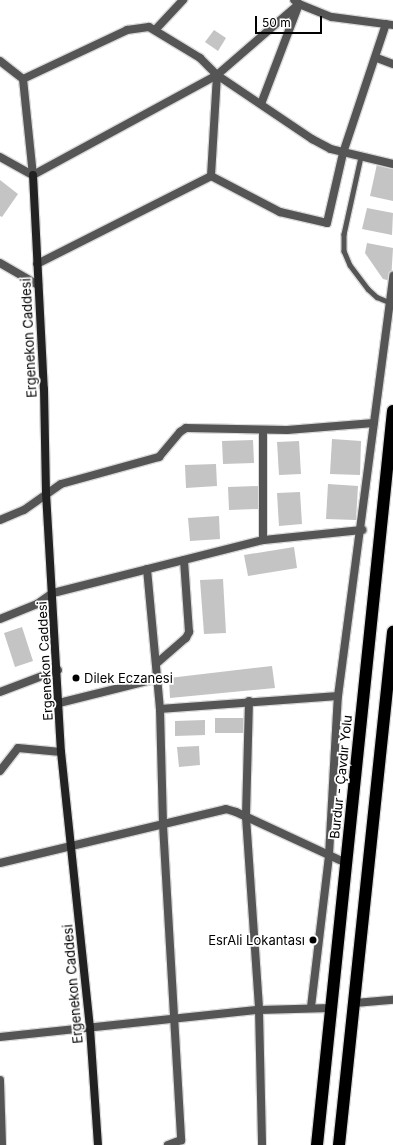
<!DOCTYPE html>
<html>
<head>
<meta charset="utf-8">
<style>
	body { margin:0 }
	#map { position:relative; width:393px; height:1145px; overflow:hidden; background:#fff; font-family:Inter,sans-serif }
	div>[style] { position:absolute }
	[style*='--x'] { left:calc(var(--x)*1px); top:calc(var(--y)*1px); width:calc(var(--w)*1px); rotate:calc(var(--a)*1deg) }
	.building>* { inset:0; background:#c4c4c4 }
	.roads { filter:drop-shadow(1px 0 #dbdbdb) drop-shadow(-1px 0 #dbdbdb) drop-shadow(0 1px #dbdbdb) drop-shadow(0 -1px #dbdbdb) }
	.lane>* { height:4.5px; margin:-2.25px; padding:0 2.25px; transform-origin:2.25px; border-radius:2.25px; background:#555 }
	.street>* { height:8px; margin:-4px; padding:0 4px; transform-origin:4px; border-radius:4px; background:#555 }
	.secondary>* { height:8px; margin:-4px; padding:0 4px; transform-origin:4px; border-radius:4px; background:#222 }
	.highway>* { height:12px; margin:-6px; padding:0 6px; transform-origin:6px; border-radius:6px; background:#000 }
	.dots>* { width:11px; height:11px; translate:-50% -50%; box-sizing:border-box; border:2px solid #fff; border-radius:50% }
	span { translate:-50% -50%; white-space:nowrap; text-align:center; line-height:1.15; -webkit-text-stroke:3.5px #fff; paint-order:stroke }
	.street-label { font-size:13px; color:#000 }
	.poi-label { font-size:13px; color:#000 }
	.left { translate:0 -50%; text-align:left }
	.right { translate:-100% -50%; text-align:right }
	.scale { position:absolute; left:255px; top:16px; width:67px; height:18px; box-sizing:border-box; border:2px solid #000; border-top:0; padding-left:5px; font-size:12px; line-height:14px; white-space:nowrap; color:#000; -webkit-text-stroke:3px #fff; paint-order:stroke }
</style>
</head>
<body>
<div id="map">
	<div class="building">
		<div style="clip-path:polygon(214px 30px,226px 38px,218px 51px,205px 42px)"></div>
		<div style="clip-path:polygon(377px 164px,393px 168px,393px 201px,370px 196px)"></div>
		<div style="clip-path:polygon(0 180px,18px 194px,2px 217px,0 216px)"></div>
		<div style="clip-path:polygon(367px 208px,393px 213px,392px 235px,362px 229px)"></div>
		<div style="clip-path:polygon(367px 243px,393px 248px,391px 281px,383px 279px,365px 253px)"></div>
		<div style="clip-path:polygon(332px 439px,361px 441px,360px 475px,330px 474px)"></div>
		<div style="clip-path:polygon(253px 440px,254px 463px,223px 464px,222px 441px)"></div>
		<div style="clip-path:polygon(299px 441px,301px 474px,279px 475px,277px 442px)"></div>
		<div style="clip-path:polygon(216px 464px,217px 486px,186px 488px,185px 465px)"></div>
		<div style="clip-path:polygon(328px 484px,358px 486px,356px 520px,326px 519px)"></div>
		<div style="clip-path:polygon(258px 486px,259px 509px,229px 510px,228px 487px)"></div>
		<div style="clip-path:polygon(300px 492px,302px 524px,279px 526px,277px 493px)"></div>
		<div style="clip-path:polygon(219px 516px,220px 539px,190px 541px,188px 518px)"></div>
		<div style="clip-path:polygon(294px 547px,297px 568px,248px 576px,244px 555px)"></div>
		<div style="clip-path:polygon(223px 579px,226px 633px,204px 634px,200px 580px)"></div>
		<div style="clip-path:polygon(22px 627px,33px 661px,15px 667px,4px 633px)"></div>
		<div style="clip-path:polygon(272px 666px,275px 688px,170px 698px,169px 678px)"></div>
		<div style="clip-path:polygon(215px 718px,245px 718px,245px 733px,215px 733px)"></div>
		<div style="clip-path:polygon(205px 720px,205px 735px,175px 736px,175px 721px)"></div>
		<div style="clip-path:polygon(199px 746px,200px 765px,179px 767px,177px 747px)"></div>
	</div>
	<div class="roads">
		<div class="lane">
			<div style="--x:361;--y:157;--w:79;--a:102.4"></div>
			<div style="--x:344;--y:234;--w:17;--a:90"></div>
			<div style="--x:344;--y:251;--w:15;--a:67"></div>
			<div style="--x:350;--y:265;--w:30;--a:53"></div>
			<div style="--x:368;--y:289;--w:12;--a:42"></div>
			<div style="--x:377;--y:297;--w:13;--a:23"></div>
		</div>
		<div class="street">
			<div style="--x:299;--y:4;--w:35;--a:22"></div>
			<div style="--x:332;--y:17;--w:62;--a:7.5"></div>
			<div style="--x:156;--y:29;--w:40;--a:-47"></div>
			<div style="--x:377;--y:58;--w:17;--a:21"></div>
			<div style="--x:0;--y:61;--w:29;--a:38"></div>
			<div style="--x:23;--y:79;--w:97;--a:84.1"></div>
			<div style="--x:217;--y:75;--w:101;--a:93.4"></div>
			<div style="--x:211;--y:176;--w:78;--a:27.6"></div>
			<div style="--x:280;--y:212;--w:48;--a:13.2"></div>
			<div style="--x:327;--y:223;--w:72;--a:-77.1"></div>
			<div style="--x:343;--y:153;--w:136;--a:-71.6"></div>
			<div style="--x:23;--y:79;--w:115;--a:-25.2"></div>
			<div style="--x:127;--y:30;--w:22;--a:-8"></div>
			<div style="--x:149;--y:27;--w:60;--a:31.3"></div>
			<div style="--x:200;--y:58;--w:24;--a:45"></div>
			<div style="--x:217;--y:75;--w:115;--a:34"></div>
			<div style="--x:312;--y:139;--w:21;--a:28"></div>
			<div style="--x:331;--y:149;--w:64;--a:13.6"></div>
			<div style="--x:261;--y:104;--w:107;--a:-69.2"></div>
			<div style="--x:0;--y:157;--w:38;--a:29"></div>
			<div style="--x:33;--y:175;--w:209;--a:-28.5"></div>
			<div style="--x:217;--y:75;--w:108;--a:-40.9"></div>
			<div style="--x:299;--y:4;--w:6;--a:-141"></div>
			<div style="--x:0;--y:263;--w:44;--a:30.1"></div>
			<div style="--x:37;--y:264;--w:195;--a:-26.8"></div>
			<div style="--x:0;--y:520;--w:26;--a:-23"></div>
			<div style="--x:24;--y:510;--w:45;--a:-35.1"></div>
			<div style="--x:61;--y:484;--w:102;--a:-15.4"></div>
			<div style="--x:159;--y:457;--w:33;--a:-50"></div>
			<div style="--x:180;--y:432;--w:7;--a:-34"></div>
			<div style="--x:186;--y:428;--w:101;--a:1.1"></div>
			<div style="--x:287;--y:430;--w:87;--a:-4.6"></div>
			<div style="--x:263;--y:540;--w:110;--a:-90"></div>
			<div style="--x:147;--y:569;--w:141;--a:84.7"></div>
			<div style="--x:160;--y:709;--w:116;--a:88.5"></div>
			<div style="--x:163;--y:825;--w:316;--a:86.7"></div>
			<div style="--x:181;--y:1140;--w:14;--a:159"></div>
			<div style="--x:0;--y:619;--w:40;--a:-22"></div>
			<div style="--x:37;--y:604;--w:19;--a:-35"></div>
			<div style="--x:53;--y:593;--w:217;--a:-14.2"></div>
			<div style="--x:263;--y:540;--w:100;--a:-5.8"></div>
			<div style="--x:157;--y:663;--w:38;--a:-41"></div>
			<div style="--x:186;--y:638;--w:7;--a:-63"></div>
			<div style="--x:189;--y:632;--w:72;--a:-94"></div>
			<div style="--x:0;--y:692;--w:62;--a:-20.8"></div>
			<div style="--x:249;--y:701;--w:116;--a:91.5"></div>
			<div style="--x:246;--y:817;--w:193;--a:86.1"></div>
			<div style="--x:259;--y:1010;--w:135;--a:88.7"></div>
			<div style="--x:59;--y:703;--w:103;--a:-14"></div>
			<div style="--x:160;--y:709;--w:178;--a:-4.2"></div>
			<div style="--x:0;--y:771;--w:29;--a:-52"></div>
			<div style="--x:18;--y:748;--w:43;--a:5.3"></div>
			<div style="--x:0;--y:863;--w:232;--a:-13.4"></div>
			<div style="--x:226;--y:809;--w:10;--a:17"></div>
			<div style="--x:236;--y:812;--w:121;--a:24.9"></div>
			<div style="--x:355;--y:1003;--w:38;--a:-5"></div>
			<div style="--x:311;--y:1007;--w:153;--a:-83.2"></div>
			<div style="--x:329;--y:855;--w:159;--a:-86.8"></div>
			<div style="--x:338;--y:696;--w:424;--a:-82.5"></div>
			<div style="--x:0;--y:1037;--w:260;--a:-6"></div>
			<div style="--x:259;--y:1010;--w:72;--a:-1.6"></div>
			<div style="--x:0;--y:1080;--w:65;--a:88.2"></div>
		</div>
		<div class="secondary">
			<div style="--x:33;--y:175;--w:214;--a:87.1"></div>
			<div style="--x:44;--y:389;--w:104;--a:88.9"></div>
			<div style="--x:46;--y:493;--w:259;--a:86.7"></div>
			<div style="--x:61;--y:752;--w:278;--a:84"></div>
			<div style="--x:90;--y:1028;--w:117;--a:86.1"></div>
		</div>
		<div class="highway">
			<div style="--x:317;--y:1145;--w:738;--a:-84.09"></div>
			<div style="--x:339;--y:1145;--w:516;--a:-83.99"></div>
		</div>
	</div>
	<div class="dots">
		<div style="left:76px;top:678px;background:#000"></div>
		<div style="left:313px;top:940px;background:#000"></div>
	</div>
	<div class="street-label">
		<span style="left:29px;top:338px;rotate:-93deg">Ergenekon Caddesi</span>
		<span style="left:45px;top:661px;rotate:-93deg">Ergenekon Caddesi</span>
		<span style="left:341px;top:777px;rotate:-84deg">Burdur - Çavdır Yolu</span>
		<span style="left:73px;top:984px;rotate:-95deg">Ergenekon Caddesi</span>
	</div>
	<div class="poi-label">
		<span class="left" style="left:84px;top:678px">Dilek Eczanesi</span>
		<span class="right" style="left:305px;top:940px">EsrAli Lokantası</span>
	</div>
	<div class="scale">50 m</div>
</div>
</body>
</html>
